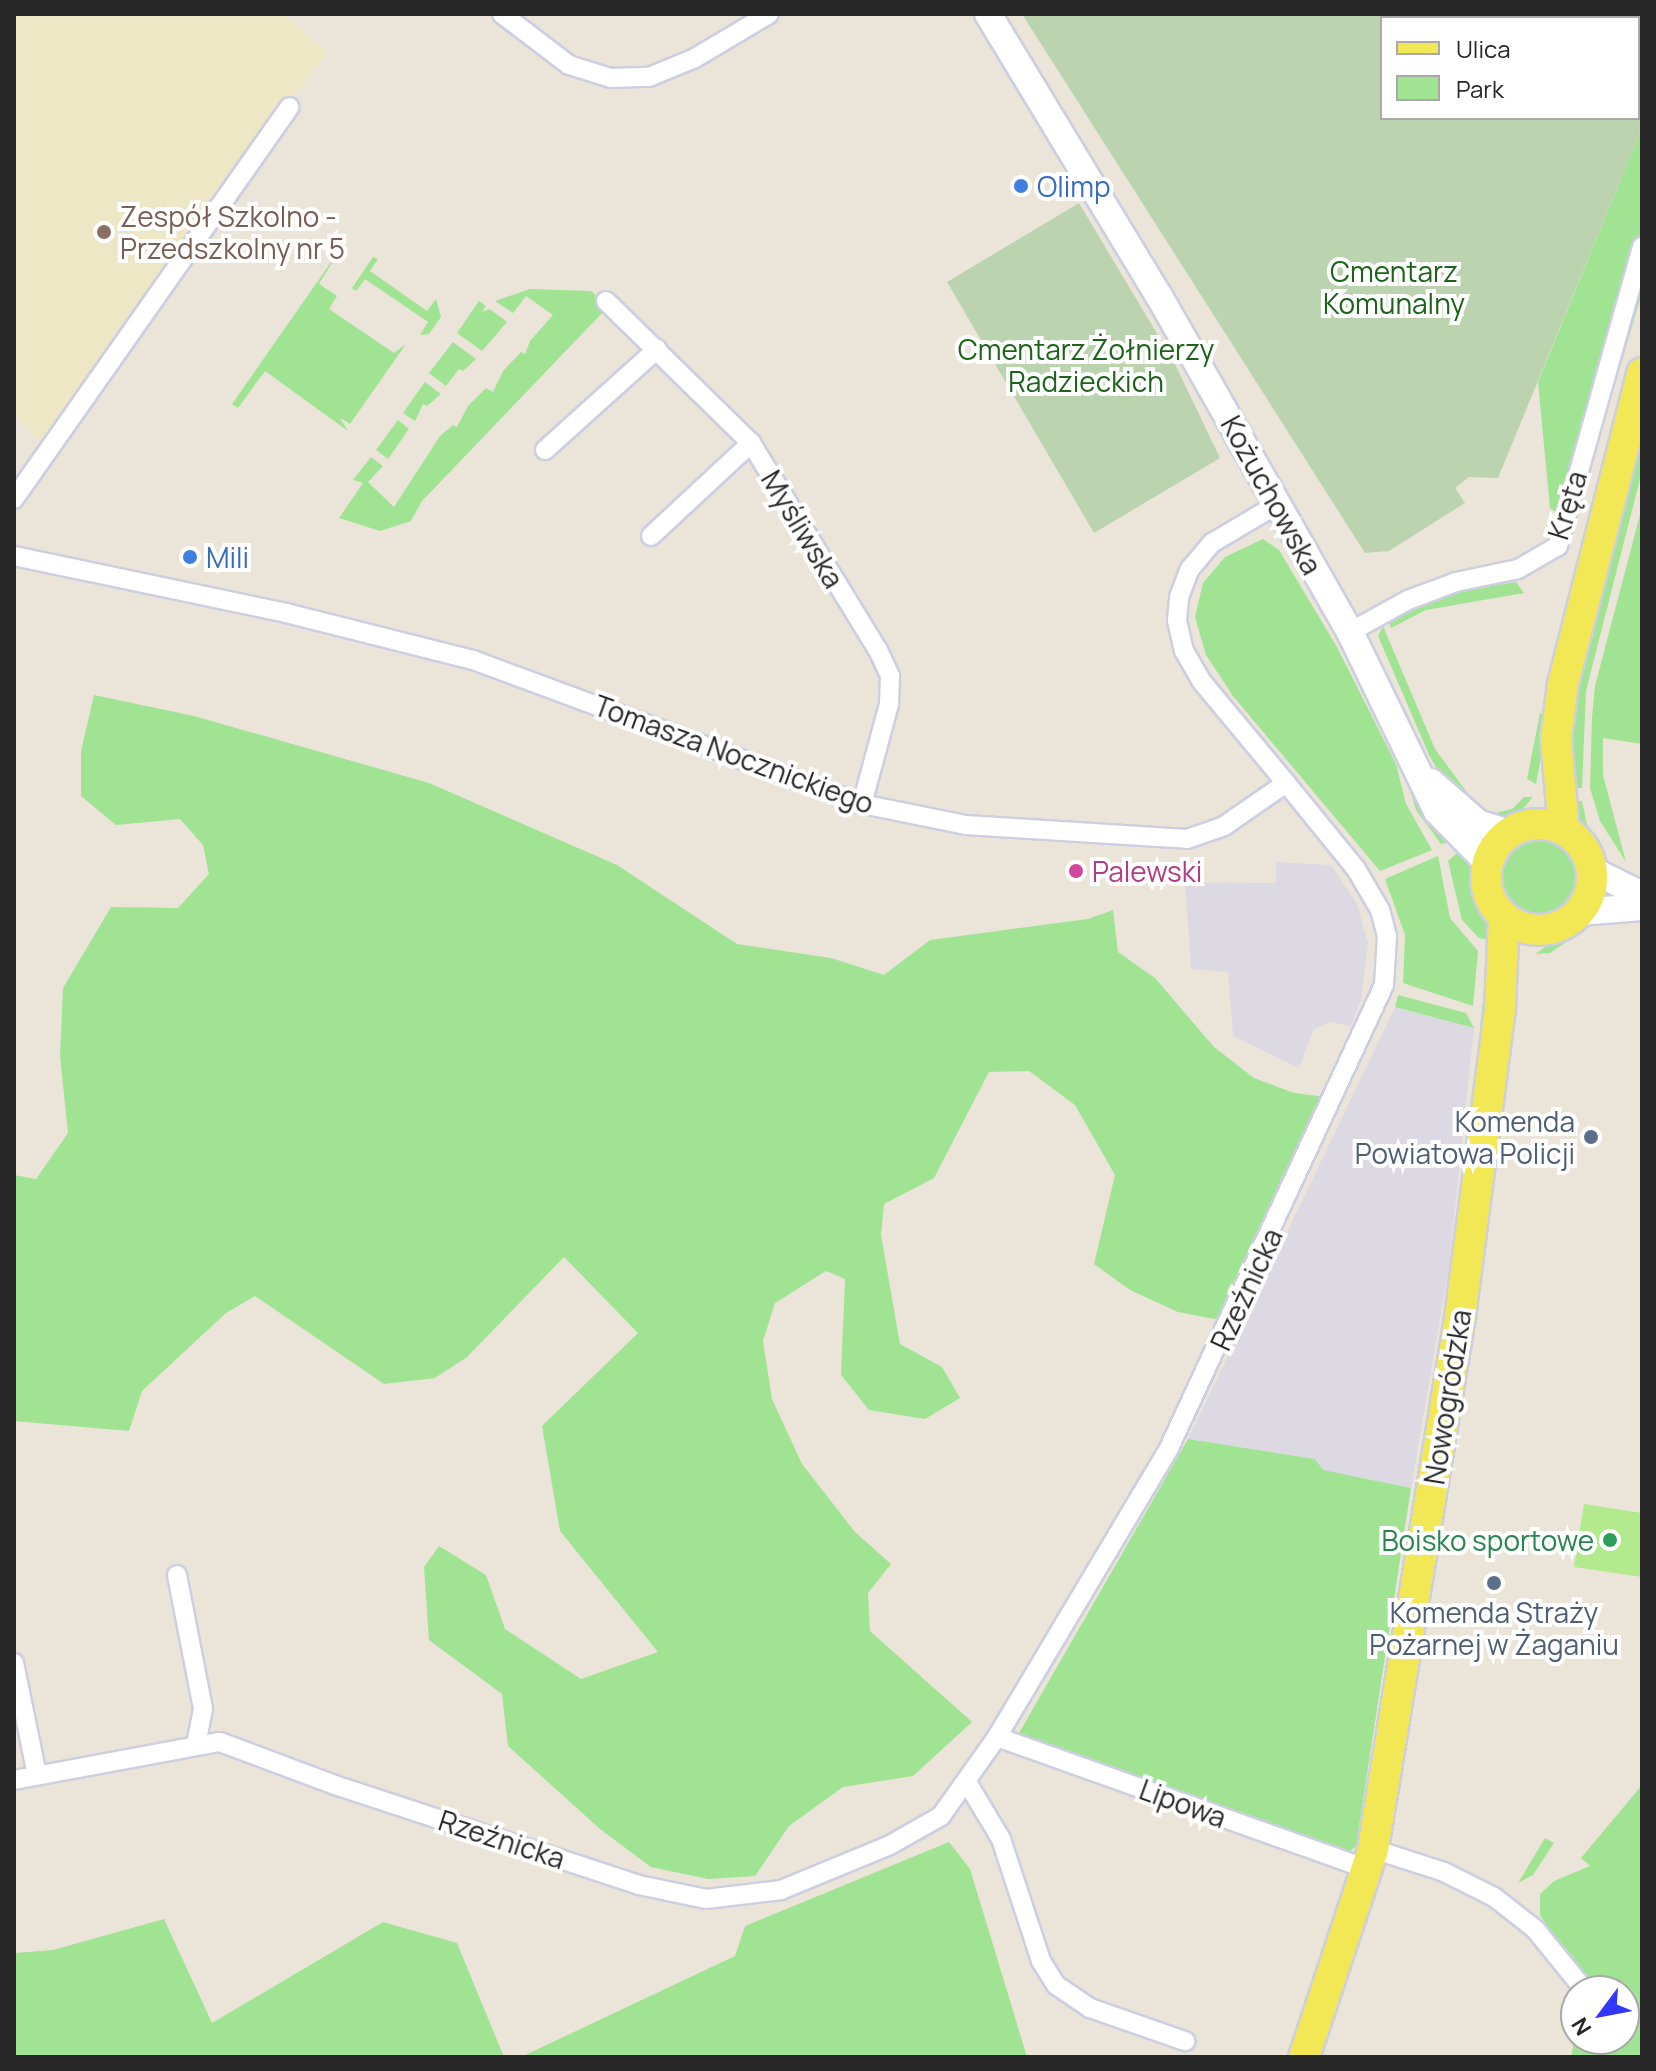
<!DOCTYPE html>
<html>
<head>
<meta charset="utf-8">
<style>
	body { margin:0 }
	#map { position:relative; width:1656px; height:2071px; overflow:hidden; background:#eae5d8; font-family:Manrope,sans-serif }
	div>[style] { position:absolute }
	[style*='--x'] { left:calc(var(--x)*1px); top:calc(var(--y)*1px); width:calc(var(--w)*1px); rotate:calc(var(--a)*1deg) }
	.industrial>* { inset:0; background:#ddd9e2 }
	.education>* { inset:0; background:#ede7c6 }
	.green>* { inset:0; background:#a0e393 }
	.round { border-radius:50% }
	.cemetery>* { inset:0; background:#bbd4af }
	.pitch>* { inset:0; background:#b4ea8e }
	.roads { filter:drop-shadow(2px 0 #cdcee1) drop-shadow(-2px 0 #cdcee1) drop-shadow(0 2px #cdcee1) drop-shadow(0 -2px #cdcee1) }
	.minor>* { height:18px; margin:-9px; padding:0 9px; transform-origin:9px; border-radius:9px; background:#fff }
	.secondary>* { height:26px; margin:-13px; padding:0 13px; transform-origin:13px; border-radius:13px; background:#fff }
	.primary>* { height:30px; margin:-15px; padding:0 15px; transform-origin:15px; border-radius:15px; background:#f2e755 }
	.primary>.ring { margin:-15px; padding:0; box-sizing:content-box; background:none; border:30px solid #f2e755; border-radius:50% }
	.dots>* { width:22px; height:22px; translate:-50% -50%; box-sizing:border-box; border:4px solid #fff; border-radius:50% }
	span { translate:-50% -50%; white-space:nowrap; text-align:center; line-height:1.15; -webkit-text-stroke:8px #fff; paint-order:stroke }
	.shop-label { font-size:28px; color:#366cbe }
	.left { translate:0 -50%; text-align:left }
	.education-label { font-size:28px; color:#785e54 }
	.park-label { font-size:28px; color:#1b6318 }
	.street-label { font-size:28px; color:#272727 }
	.hotel-label { font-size:28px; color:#b23c85 }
	.service-label { font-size:28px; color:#4e5e75 }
	.right { translate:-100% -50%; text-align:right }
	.leisure-label { font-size:28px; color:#27864d }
	.frame { position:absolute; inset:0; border:16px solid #272727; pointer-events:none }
	.legend { position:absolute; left:1380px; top:16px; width:260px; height:104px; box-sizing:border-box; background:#fff; border:2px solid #a9a9a9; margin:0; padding:10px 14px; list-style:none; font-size:24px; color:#272727 }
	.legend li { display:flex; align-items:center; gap:16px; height:40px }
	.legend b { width:40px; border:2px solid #a9a9a9 }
	.north { position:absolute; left:1560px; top:1975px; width:80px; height:80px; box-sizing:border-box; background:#fff; border:2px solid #a9a9a9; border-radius:50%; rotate:238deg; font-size:22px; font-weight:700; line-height:32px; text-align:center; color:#272727 }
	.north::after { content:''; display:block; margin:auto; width:28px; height:36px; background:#3337fc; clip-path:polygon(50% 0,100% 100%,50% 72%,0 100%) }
</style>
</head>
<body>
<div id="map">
	<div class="industrial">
		<div style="clip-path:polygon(1276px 862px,1331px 865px,1357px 904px,1368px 943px,1361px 1000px,1351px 1026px,1329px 1022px,1314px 1029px,1299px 1068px,1233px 1036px,1228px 972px,1191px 969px,1185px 882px,1276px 883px)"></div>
		<div style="clip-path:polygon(1395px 1007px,1474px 1028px,1449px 1266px,1411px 1488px,1322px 1470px,1315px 1459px,1188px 1439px)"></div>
	</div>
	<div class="education">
		<div style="clip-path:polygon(14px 14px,284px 14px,328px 53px,253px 148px,42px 443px,14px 414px)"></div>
	</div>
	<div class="green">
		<div style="clip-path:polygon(1642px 128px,1642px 293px,1573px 524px,1550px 508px,1538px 382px)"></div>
		<div style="clip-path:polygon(341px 248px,319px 284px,337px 296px,329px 309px,394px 353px,406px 344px,350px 424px,340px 418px,348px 431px,265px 371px,238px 408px,232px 404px)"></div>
		<div style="clip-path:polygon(373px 257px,378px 259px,370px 271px,427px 311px,436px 299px,441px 317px,429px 334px,420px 335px,428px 322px,365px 279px,356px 291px,352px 288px)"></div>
		<div style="clip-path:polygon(530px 289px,591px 291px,604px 303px,604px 311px,422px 501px,411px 521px,380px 531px,339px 518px,363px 483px,353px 480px,371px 457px,383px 466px,368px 482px,394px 507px,440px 436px,453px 425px,457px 427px,468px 406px,486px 388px,493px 392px,503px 371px,521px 352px,525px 354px,530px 341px,553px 315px,526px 296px,513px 313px,495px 301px)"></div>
		<div style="clip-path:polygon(479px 301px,486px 306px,482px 312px,490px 309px,507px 322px,482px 351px,457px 333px)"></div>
		<div style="clip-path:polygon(453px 342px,476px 359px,463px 371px,459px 369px,446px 386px,429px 373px)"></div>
		<div style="clip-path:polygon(425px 382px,441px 394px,427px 406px,423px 404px,415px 421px,403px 413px)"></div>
		<div style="clip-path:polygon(1642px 418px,1642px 471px,1586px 691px,1582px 788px,1567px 788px,1572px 700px)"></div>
		<div style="clip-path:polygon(398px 420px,409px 429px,388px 459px,376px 450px)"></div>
		<div style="clip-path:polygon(1642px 507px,1642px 744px,1603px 738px,1603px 775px,1626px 862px,1600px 821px,1590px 788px,1592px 717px,1595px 686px)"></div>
		<div style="clip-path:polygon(1263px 539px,1279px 550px,1337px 647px,1396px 764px,1406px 804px,1432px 850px,1380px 871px,1233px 696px,1206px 655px,1195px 617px,1203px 583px,1225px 557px)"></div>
		<div style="clip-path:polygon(1516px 582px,1524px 593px,1426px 610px,1391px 628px,1389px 621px,1457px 591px)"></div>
		<div style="clip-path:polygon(1383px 626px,1435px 749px,1480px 810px,1439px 772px,1430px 757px,1378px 636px)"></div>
		<div style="clip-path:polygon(94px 695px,194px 716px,429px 783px,617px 865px,737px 944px,831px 958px,884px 975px,930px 940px,1088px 919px,1113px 910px,1118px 952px,1155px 978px,1214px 1047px,1254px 1078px,1294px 1093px,1335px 1098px,1230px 1322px,1178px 1312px,1130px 1290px,1094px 1264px,1115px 1175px,1075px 1105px,1029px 1071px,989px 1072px,934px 1178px,884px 1204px,881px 1235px,900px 1344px,942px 1367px,960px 1398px,925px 1419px,869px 1410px,841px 1375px,845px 1279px,826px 1271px,775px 1303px,763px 1341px,772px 1399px,802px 1464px,855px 1532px,891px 1564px,868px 1593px,870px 1631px,972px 1722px,913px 1776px,843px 1787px,789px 1826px,755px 1876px,708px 1879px,651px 1867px,600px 1829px,508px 1746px,502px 1694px,429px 1640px,424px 1567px,439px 1546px,486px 1575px,505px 1629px,581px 1679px,658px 1652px,560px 1531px,542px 1426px,638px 1333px,564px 1257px,467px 1357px,435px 1378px,384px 1384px,255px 1296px,226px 1313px,142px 1391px,129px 1431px,14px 1421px,14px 1175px,36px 1179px,68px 1133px,60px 1056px,63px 988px,111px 907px,178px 908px,209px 874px,203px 845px,180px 819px,116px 825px,81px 796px,81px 751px)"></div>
		<div style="clip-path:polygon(1540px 713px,1549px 715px,1536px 784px,1527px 779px)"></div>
		<div style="clip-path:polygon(1402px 764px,1454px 841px,1441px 844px,1416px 810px)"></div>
		<div style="clip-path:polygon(1524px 797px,1533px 797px,1515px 818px,1491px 814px,1512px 809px)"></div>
		<div style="clip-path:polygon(1568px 800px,1582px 801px,1587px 825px,1613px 876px,1575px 825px)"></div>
		<div class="round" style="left:1499px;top:837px;width:82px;height:82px"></div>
		<div style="clip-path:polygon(1463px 848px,1477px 867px,1500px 942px,1479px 938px,1462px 920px,1448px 861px)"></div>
		<div style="clip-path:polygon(1438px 856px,1450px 918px,1478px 951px,1473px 1006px,1403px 983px,1405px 935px,1385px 879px)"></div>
		<div style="clip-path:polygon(1588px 919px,1595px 923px,1550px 953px,1535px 954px)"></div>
		<div style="clip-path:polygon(1488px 953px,1498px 955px,1483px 1031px,1480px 1028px)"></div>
		<div style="clip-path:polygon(1398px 995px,1466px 1013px,1474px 1028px,1395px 1007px)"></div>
		<div style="clip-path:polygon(1188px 1439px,1315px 1459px,1323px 1470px,1411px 1488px,1356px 1846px,1347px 1854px,1072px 1758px,1019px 1733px)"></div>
		<div style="clip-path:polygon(1642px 1785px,1642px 2057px,1571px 2057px,1576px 2032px,1576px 2039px,1624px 2039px,1624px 1991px,1590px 1991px,1540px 1915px,1540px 1894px,1554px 1881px,1590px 1866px,1581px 1858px)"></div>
		<div style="clip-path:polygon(1545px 1838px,1554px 1843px,1533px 1875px,1518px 1883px)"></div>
		<div style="clip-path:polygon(949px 1842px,970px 1869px,1027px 2057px,521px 2057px,735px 1956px,745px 1926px)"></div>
		<div style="clip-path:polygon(164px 1919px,212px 2023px,383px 1922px,457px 1943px,504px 2057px,14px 2057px,14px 1953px,53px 1950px)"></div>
	</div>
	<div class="cemetery">
		<div style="clip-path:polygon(evenodd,1022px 14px,1642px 14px,1642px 128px,1498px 478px,1469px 477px,1455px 488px,1465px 503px,1389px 551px,1365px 553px,1022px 14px,1382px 18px,1638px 18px,1638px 118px,1382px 118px,1382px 18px)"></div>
		<div style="clip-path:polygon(1079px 203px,1174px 362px,1220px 458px,1094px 533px,947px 282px)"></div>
	</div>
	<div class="pitch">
		<div style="clip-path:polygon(1584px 1504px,1642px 1513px,1642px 1577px,1574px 1567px)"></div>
	</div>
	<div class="roads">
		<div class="minor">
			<div style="--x:502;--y:14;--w:84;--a:37.3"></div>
			<div style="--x:569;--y:65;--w:44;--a:17.2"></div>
			<div style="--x:611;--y:78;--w:38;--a:-2"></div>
			<div style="--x:649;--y:77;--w:50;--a:-22.4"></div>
			<div style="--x:695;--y:58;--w:86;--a:-30.7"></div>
			<div style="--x:606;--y:301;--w:203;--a:44.4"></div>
			<div style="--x:751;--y:443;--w:243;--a:58.5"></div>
			<div style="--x:878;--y:650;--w:29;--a:65"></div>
			<div style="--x:890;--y:676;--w:28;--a:92"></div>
			<div style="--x:889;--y:704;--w:104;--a:105.1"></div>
			<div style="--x:545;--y:450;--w:151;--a:-42"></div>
			<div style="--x:14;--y:499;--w:479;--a:-54.9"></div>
			<div style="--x:651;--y:536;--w:137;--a:-42.9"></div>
			<div style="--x:14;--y:556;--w:278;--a:11.8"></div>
			<div style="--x:286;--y:613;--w:193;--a:14.1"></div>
			<div style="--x:473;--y:660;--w:415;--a:20.3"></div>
			<div style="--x:862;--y:804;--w:106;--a:11.4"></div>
			<div style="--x:966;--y:825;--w:221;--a:3.6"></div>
			<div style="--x:1187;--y:839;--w:39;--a:-19"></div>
			<div style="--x:1224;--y:826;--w:75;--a:-34.7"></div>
			<div style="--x:1286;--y:783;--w:131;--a:-129.7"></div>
			<div style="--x:1202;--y:682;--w:36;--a:-120"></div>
			<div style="--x:1184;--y:651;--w:31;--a:-103"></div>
			<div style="--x:1177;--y:621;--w:24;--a:-85"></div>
			<div style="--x:1179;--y:597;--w:30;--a:-69"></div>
			<div style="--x:1190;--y:569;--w:34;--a:-50"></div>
			<div style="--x:1212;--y:543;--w:74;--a:-30.7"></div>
			<div style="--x:1350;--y:632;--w:66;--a:-28.9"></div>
			<div style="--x:1408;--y:600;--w:51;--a:-20.6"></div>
			<div style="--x:1456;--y:582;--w:63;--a:-11.8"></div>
			<div style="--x:1518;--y:569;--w:46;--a:-29.9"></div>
			<div style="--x:1558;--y:546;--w:311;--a:-74.3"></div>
			<div style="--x:177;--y:1575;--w:136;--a:79"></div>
			<div style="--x:203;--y:1709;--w:36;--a:101"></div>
			<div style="--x:14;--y:1663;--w:114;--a:78.4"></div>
			<div style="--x:997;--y:1737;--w:394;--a:19.6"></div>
			<div style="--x:14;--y:1780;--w:209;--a:-10.5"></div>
			<div style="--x:220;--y:1742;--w:123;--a:20.5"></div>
			<div style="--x:335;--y:1785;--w:320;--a:18.2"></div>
			<div style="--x:639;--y:1885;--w:68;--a:11.8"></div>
			<div style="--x:706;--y:1899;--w:76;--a:-6.8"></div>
			<div style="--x:781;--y:1890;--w:118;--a:-22.4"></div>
			<div style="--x:890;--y:1845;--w:59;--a:-29.6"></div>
			<div style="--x:941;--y:1816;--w:97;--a:-54.7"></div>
			<div style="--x:997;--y:1737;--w:336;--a:-59.2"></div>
			<div style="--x:1169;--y:1448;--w:510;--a:-65.09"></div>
			<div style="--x:1384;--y:985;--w:49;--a:-86.5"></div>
			<div style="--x:1387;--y:936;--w:27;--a:-105"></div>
			<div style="--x:1380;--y:910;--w:48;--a:-120.3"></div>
			<div style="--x:1356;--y:869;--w:111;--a:-129.1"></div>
			<div style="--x:968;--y:1784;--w:64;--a:59"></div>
			<div style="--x:1001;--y:1839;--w:128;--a:71.8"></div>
			<div style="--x:1041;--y:1961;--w:28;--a:58"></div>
			<div style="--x:1056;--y:1985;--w:41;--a:34.1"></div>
			<div style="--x:1090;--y:2008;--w:101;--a:19.2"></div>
			<div style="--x:1373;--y:1849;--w:75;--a:17.9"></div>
			<div style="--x:1444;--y:1872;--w:56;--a:26.6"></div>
			<div style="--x:1494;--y:1897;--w:52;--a:38"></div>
			<div style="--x:1535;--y:1929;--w:76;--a:50.9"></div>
		</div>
		<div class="secondary">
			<div style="--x:988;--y:14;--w:330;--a:58.8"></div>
			<div style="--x:1159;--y:296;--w:386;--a:60.4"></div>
			<div style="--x:1350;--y:632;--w:199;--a:64.1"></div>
			<div style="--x:1437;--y:811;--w:73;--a:45.6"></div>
			<div style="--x:1431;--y:782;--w:62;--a:41.1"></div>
			<div style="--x:1478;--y:823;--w:33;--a:18"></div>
			<div style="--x:1592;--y:870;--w:56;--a:26.6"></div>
			<div style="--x:1579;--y:912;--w:63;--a:-4.5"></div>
		</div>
		<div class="primary">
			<div class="ring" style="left:1486px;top:824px;width:76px;height:76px"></div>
			<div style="--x:1564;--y:830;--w:92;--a:-95"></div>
			<div style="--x:1556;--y:738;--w:54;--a:-82.6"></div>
			<div style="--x:1563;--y:684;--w:321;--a:-75.7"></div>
			<div style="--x:1304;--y:2057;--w:219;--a:-71.6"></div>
			<div style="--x:1373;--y:1849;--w:539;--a:-80.71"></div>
			<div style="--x:1460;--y:1317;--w:309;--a:-82.6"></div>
			<div style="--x:1500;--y:1011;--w:94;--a:-87.6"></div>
		</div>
	</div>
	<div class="dots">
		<div style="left:1021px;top:186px;background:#3f7fe0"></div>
		<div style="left:104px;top:232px;background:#8d6e63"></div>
		<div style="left:190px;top:557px;background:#3f7fe0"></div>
		<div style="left:1076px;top:871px;background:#d1479c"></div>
		<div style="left:1591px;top:1137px;background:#5c6f8a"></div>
		<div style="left:1610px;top:1540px;background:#2e9e5b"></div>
		<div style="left:1494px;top:1583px;background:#5c6f8a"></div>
	</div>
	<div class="shop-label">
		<span class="left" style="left:1037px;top:186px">Olimp</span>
		<span class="left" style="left:206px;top:557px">Mili</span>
	</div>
	<div class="education-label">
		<span class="left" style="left:120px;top:232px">Zespół Szkolno -<br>Przedszkolny nr 5</span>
	</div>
	<div class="park-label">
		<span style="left:1394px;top:287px">Cmentarz<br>Komunalny</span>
		<span style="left:1086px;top:365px">Cmentarz Żołnierzy<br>Radzieckich</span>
	</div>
	<div class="street-label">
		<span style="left:1272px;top:495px;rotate:61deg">Kożuchowska</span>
		<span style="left:1567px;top:505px;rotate:-73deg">Kręta</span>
		<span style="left:803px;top:529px;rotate:59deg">Myśliwska</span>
		<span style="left:734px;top:754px;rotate:20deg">Tomasza Nocznickiego</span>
		<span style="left:1246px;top:1289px;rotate:-65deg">Rzeźnicka</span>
		<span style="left:1447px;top:1397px;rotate:-81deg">Nowogródzka</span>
		<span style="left:1183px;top:1803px;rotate:20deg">Lipowa</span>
		<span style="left:502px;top:1839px;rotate:18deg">Rzeźnicka</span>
	</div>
	<div class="hotel-label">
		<span class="left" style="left:1092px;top:871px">Palewski</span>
	</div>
	<div class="service-label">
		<span class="right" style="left:1575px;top:1137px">Komenda<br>Powiatowa Policji</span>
		<span style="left:1494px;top:1628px">Komenda Straży<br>Pożarnej w Żaganiu</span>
	</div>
	<div class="leisure-label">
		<span class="right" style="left:1594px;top:1540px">Boisko sportowe</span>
	</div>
	<div class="frame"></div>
	<ul class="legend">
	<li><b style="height:10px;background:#f2e755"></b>Ulica</li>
	<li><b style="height:22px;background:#a0e393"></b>Park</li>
	</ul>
	<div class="north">N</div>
</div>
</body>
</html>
